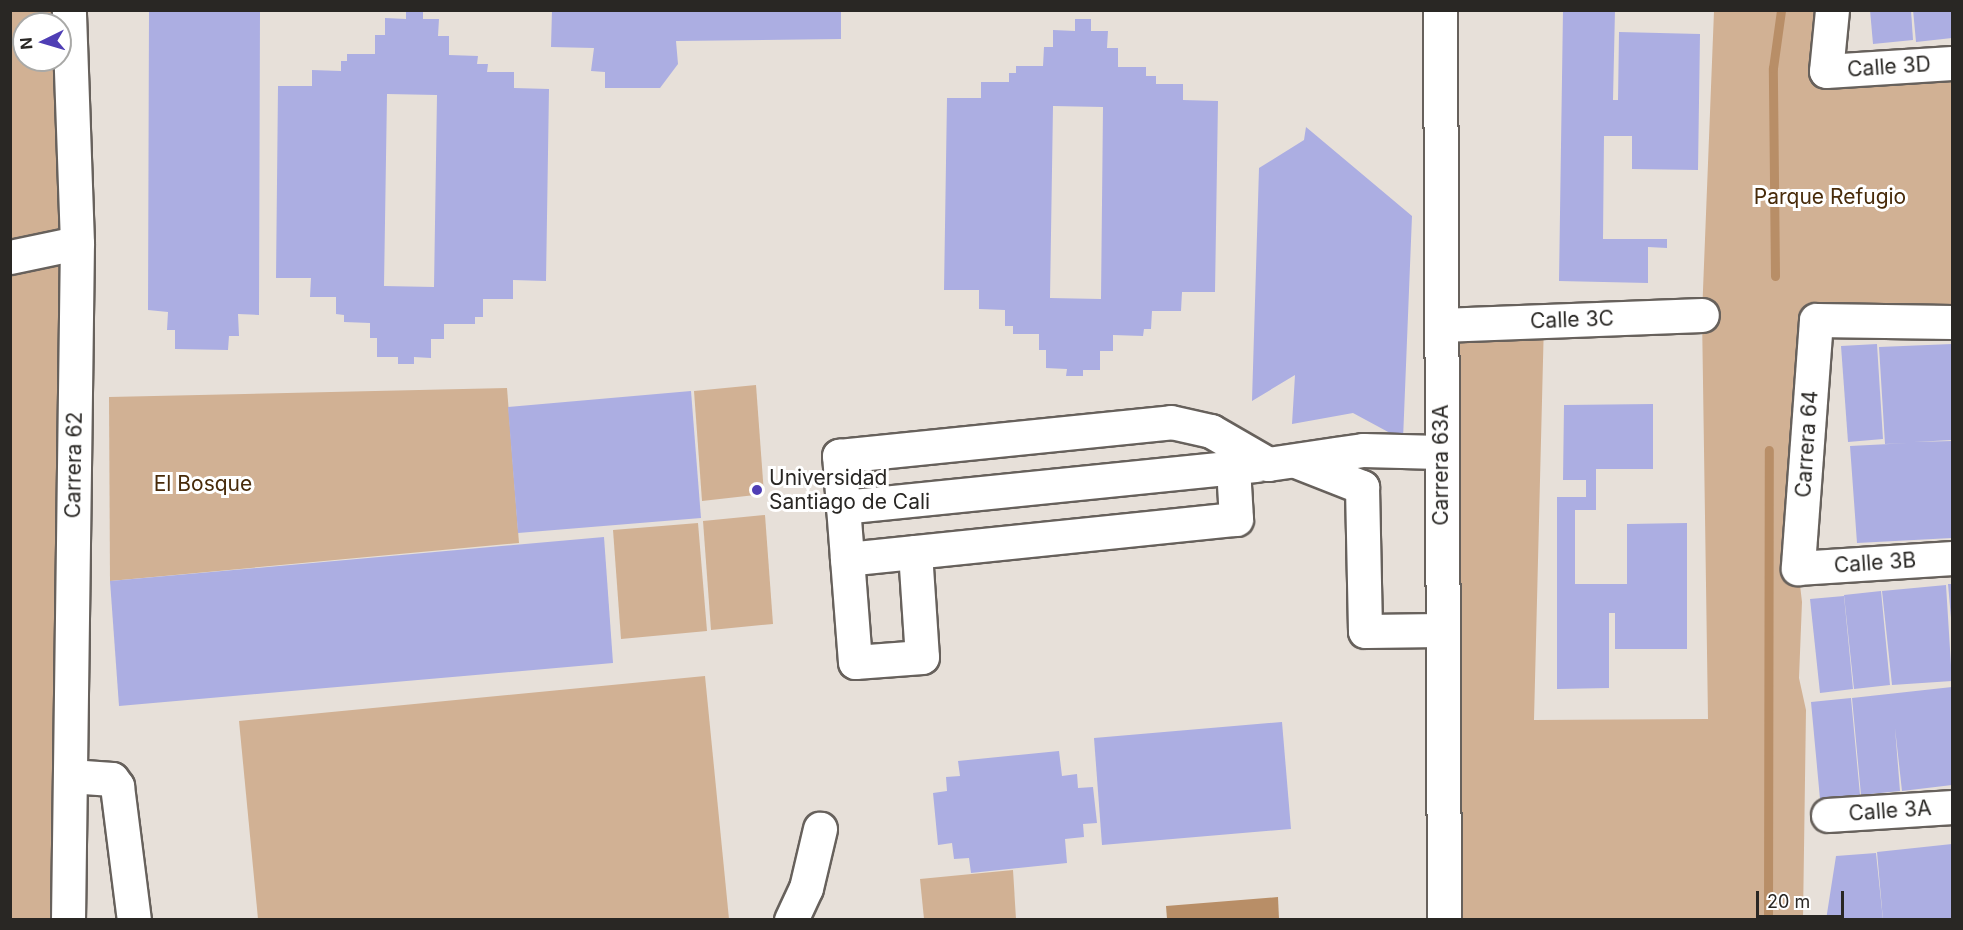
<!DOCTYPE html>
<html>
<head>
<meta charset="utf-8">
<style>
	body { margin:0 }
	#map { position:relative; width:1963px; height:930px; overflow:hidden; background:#e7e0d9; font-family:Inter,sans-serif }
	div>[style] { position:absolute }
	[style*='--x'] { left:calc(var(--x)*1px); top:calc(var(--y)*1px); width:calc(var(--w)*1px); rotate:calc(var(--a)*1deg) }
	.green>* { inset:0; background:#d1b194 }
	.water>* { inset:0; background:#b88e67 }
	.stream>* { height:9px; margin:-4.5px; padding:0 4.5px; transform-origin:4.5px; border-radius:4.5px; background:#b88e67 }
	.building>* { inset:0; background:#acaee2 }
	.roads { filter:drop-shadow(2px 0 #67615c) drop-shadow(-2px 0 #67615c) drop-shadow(0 2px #67615c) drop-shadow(0 -2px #67615c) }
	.minor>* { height:33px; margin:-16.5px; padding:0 16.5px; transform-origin:16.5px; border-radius:16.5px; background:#fff }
	.dots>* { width:16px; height:16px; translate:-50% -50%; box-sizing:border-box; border:3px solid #fff; border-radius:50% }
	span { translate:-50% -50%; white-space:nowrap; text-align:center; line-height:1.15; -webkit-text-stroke:6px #fff; paint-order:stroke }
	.street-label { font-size:21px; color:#292724 }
	.park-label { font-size:21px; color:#482b0a }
	.poi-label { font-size:21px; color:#292724 }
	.left { translate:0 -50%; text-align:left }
	.frame { position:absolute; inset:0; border:12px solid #292724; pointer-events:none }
	.north { position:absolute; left:12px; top:12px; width:60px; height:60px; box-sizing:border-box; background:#fff; border:2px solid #a9a9a7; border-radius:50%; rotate:265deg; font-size:16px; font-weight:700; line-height:24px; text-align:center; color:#292724 }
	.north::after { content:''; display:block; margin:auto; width:21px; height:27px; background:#4f3eb5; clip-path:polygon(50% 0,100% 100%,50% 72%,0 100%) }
	.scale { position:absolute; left:1756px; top:891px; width:88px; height:27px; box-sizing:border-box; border:3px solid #292724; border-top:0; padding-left:8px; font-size:18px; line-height:21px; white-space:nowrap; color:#292724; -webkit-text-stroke:4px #fff; paint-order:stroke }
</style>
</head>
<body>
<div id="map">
	<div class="green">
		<div style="clip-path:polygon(evenodd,10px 11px,69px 11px,68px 919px,11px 919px,10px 11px,24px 24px,60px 24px,60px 60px,24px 60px,24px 24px)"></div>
		<div style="clip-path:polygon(1714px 11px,1832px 11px,1826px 71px,1952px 63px,1952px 322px,1817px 320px,1798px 568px,1802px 602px,1799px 678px,1806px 710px,1803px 919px,1444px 919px,1441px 325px,1544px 321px,1534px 720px,1708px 719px,1702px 315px)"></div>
		<div style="clip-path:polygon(756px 385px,764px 494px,702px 501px,694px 391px)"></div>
		<div style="clip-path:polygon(507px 388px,519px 543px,110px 581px,109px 397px)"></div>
		<div style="clip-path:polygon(765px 515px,773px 624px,711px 630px,703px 521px)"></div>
		<div style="clip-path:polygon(698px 523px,707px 631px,621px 639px,613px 530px)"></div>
		<div style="clip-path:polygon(705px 676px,729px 919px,258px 919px,239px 721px)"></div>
		<div style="clip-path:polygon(1013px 870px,1016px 919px,924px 919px,920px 879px)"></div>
	</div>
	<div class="water">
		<div style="clip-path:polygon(1278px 897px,1279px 919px,1167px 919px,1166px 906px)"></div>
	</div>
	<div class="stream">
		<div style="--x:1775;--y:276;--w:208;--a:-90.6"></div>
		<div style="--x:1773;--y:68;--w:59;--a:-82.1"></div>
		<div style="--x:1768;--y:920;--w:470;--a:-89.9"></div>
	</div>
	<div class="building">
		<div style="clip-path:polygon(149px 10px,260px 10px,259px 315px,238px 314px,239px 336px,229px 336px,228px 350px,175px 349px,175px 330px,167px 330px,168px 312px,148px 310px)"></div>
		<div style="clip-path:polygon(evenodd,406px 10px,423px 10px,423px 19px,439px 19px,438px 36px,449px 36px,449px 55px,478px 56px,477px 64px,488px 64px,487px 72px,514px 72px,514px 88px,549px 89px,546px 281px,513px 280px,513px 299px,483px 299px,483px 317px,475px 317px,475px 324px,444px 324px,444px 339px,431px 339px,431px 358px,414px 357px,414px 364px,398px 364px,398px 357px,377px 357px,377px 338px,370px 338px,370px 323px,344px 322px,344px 315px,336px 314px,336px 297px,310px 297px,311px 278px,276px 278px,278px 86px,312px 86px,312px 70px,341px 71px,341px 61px,347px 61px,347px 54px,375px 54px,375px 35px,385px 35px,385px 18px,406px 19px,406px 10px,387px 94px,437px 95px,434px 287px,384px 286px,387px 94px)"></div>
		<div style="clip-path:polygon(552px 10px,841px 10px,841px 39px,676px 41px,678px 64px,660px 88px,605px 88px,605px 72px,591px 71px,594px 48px,551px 47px)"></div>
		<div style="clip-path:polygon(1563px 10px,1615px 10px,1613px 100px,1618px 100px,1619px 32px,1700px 34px,1698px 170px,1632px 169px,1632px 136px,1604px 136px,1603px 239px,1667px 239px,1667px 248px,1648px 247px,1648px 283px,1559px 281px)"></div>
		<div style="clip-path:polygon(1870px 10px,1911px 10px,1913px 40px,1873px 44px)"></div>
		<div style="clip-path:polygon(1913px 10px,1952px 10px,1952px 38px,1916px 42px)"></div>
		<div style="clip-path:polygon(evenodd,1075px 19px,1091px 19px,1091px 31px,1108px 31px,1107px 48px,1118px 48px,1118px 67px,1146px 67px,1146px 76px,1156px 76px,1156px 84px,1183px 84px,1183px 100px,1218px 101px,1215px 292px,1182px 292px,1181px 311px,1152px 311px,1151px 329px,1144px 329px,1143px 336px,1113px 335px,1113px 351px,1100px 351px,1100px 370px,1083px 370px,1083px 376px,1066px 376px,1067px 369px,1046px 368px,1046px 350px,1039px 350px,1039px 334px,1013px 334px,1013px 326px,1005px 326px,1005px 310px,979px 309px,979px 290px,944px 290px,947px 98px,981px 98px,981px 82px,1009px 82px,1009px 73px,1016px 73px,1016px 66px,1043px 66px,1044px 47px,1053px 47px,1053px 30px,1075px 31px,1075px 19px,1053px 106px,1103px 107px,1101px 299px,1050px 298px,1053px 106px)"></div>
		<div style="clip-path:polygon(1306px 127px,1412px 216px,1403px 440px,1353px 413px,1292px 424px,1295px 375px,1252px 401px,1259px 168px,1304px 140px)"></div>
		<div style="clip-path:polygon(1877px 344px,1883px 439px,1848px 442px,1841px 346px)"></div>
		<div style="clip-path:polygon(1952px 344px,1952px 440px,1914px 442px,1952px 441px,1952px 538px,1857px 543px,1850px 446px,1909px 443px,1885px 444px,1879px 347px)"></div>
		<div style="clip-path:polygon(691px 391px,701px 518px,518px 533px,508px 407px)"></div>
		<div style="clip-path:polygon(1653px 404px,1653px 469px,1596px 469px,1596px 510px,1575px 510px,1575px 584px,1627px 584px,1627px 524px,1687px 523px,1687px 649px,1615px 649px,1615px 613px,1609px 613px,1609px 688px,1557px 689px,1557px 497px,1586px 497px,1586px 480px,1563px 480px,1564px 405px)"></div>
		<div style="clip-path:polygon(604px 537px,613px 663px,119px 706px,110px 581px)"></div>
		<div style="clip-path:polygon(1948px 584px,1952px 584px,1952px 617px,1951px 618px)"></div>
		<div style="clip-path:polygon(1946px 585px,1952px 681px,1892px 685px,1882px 591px)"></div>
		<div style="clip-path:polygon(1881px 591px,1890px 685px,1854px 689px,1844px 595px)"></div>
		<div style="clip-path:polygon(1844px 596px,1853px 689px,1820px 693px,1810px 599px)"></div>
		<div style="clip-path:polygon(1952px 687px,1952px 785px,1902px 791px,1895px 728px,1900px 791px,1861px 795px,1852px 698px)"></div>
		<div style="clip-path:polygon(1851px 698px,1860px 795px,1820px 799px,1811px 702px)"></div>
		<div style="clip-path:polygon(1282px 722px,1291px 829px,1102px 845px,1094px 738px)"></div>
		<div style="clip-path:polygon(1059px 751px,1062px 776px,1077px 774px,1078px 788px,1093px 787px,1097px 823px,1083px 824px,1084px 837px,1065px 839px,1067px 863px,971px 873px,969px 858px,954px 859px,952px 843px,938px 845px,933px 793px,947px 791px,946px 777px,960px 776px,958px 761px)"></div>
		<div style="clip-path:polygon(1952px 844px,1952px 920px,1883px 920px,1877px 852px)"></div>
		<div style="clip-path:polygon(1876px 853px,1883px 920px,1826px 920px,1836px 856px)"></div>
	</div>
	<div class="roads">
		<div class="minor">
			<div style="--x:1440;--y:10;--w:910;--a:89.75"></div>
			<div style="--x:1832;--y:10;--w:61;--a:95.6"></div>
			<div style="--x:1826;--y:71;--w:126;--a:-3.6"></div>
			<div style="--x:10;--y:257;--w:68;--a:-11.8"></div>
			<div style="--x:1952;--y:322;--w:136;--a:-179.2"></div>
			<div style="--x:1816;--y:320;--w:249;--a:94.2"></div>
			<div style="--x:1798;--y:568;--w:154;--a:-3.7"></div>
			<div style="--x:1441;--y:325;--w:261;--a:-2.2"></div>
			<div style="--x:1298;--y:462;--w:69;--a:21.3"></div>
			<div style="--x:1362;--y:487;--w:144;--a:88.8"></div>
			<div style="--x:1365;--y:631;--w:77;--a:-0.7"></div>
			<div style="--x:843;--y:507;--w:415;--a:-5.8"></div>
			<div style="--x:915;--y:552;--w:105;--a:86.2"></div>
			<div style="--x:922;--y:657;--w:67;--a:175.7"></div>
			<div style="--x:855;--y:662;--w:207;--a:-94.4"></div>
			<div style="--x:839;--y:456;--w:334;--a:-5.8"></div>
			<div style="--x:1171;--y:422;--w:41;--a:12.7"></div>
			<div style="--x:1211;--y:431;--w:66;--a:30.1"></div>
			<div style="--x:1268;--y:464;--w:96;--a:-8.4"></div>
			<div style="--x:1363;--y:450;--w:77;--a:1.5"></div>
			<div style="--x:847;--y:559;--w:391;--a:-5.9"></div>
			<div style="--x:1236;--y:519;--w:52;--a:-93.3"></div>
			<div style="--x:70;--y:776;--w:42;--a:4.1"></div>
			<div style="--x:112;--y:779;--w:9;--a:54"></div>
			<div style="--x:117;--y:786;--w:135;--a:82.8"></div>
			<div style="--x:1828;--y:815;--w:124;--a:-3.7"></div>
			<div style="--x:68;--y:920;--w:677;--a:-89.24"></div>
			<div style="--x:77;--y:243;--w:233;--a:-92"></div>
			<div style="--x:791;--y:920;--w:35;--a:-65"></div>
			<div style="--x:806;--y:888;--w:61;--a:-76.7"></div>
		</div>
	</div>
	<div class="dots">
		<div style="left:757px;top:490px;background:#4f3eb5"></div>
	</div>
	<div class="street-label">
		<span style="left:1889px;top:67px;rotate:-4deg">Calle 3D</span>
		<span style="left:1572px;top:320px;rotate:-2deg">Calle 3C</span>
		<span style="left:1807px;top:444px;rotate:-86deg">Carrera 64</span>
		<span style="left:74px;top:465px;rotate:-89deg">Carrera 62</span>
		<span style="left:1441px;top:465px;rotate:-90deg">Carrera 63A</span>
		<span style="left:1875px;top:563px;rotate:-4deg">Calle 3B</span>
		<span style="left:1890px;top:811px;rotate:-4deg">Calle 3A</span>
	</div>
	<div class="park-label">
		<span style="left:1830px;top:197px">Parque Refugio</span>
		<span style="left:203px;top:484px">El Bosque</span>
	</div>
	<div class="poi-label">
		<span class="left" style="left:769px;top:490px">Universidad<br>Santiago de Cali</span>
	</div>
	<div class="frame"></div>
	<div class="north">N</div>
	<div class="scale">20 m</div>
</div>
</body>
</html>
